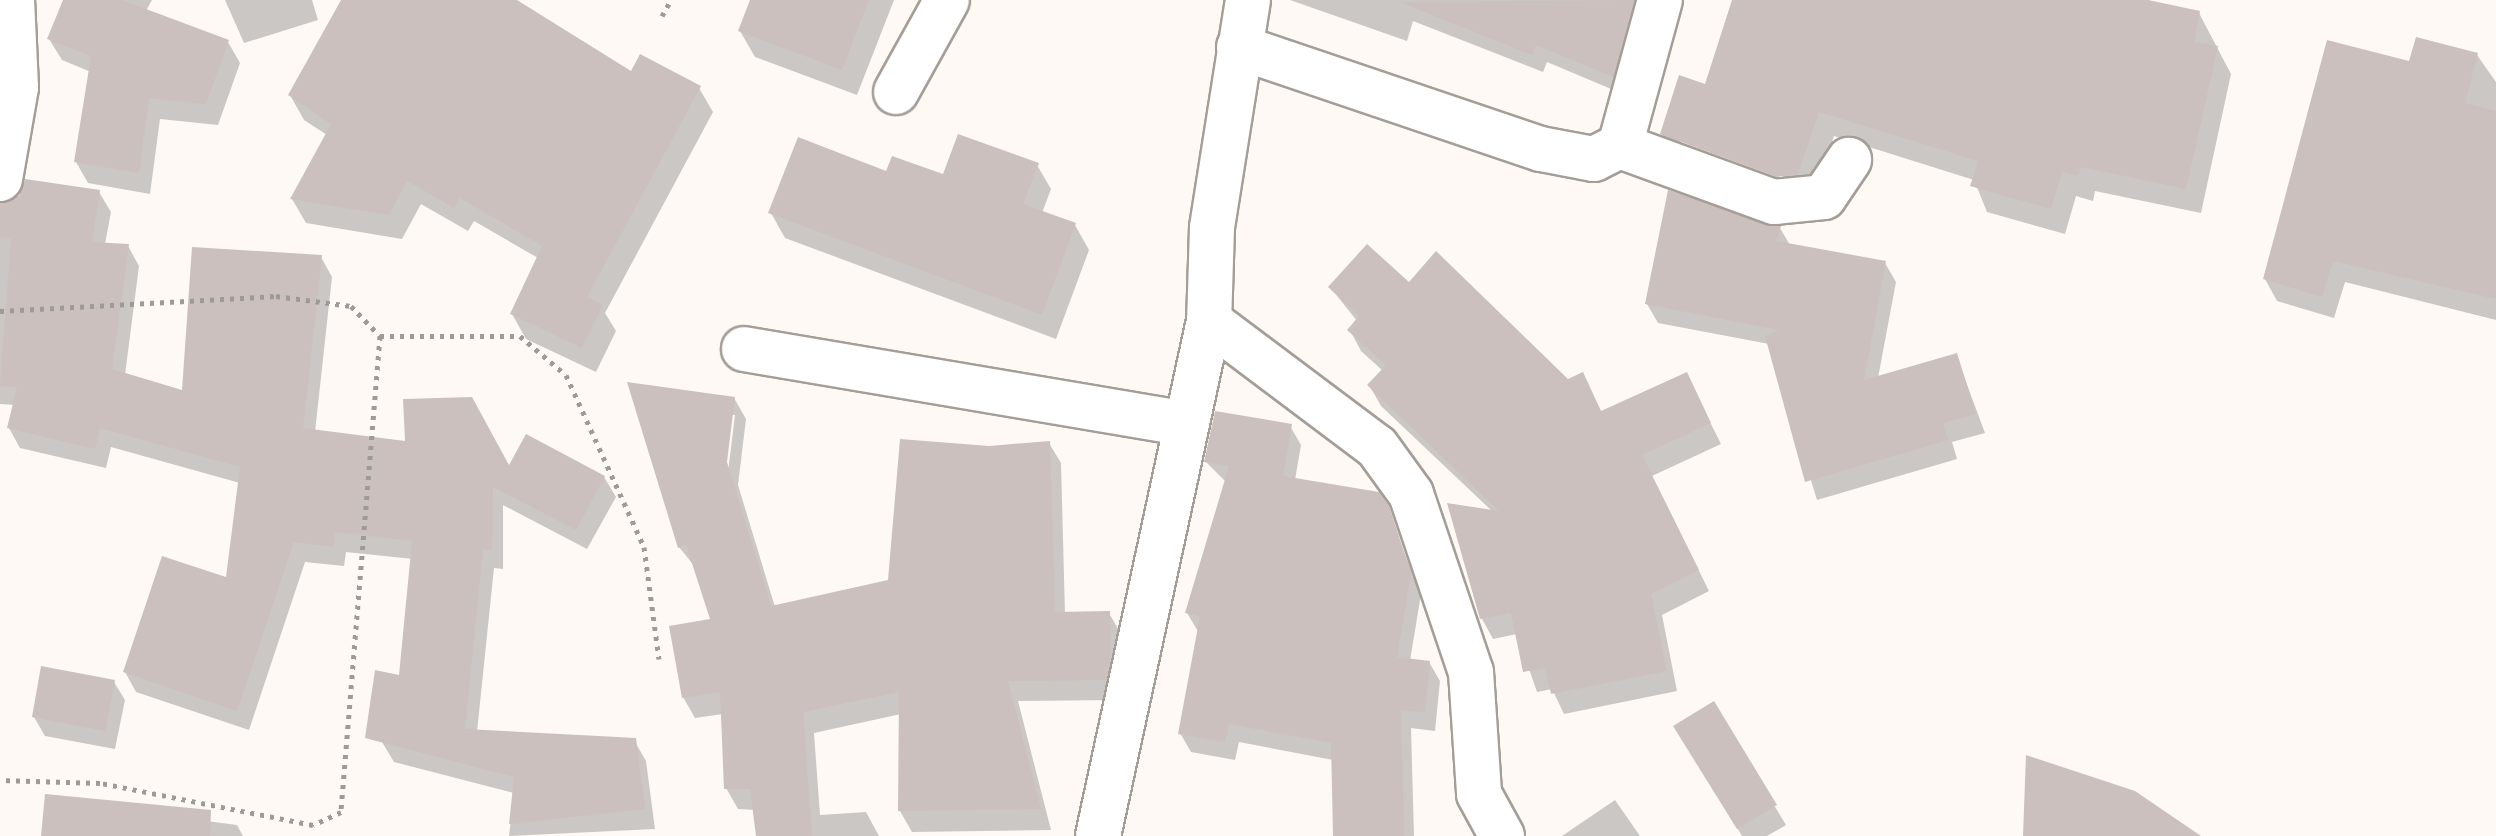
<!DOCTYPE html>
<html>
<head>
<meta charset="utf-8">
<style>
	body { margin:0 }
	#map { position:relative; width:2496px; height:836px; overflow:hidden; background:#fef9f5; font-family:"Crimson Pro",serif }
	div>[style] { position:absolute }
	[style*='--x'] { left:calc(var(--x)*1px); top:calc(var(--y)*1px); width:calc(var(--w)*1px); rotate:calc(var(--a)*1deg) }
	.shadow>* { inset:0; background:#0003 }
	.building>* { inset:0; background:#cbc0bd }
	.path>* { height:5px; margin-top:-2.5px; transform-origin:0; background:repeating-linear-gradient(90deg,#9e9a96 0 4px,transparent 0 10px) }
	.roads { filter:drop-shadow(2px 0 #a59e97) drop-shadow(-2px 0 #a59e97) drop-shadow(0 2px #a59e97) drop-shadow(0 -2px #a59e97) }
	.minor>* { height:44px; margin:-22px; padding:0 22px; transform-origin:22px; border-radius:22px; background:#fff }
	span { translate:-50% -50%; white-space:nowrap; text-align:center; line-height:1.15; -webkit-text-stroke:8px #fff; paint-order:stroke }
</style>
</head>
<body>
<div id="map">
	<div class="shadow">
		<div style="clip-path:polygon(65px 0,152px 0,146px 11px,228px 42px,240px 63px,218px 125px,160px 119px,150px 194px,88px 183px,76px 162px,91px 72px,62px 60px,49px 39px)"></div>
		<div style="clip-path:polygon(225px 0,312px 0,318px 20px,244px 43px)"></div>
		<div style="clip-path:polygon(344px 0,514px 0,632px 73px,699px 88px,713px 112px,605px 313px,616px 331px,596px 372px,526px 339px,512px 314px,538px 258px,474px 221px,468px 231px,421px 204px,402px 239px,306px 223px,292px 199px,327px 135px,304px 120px,290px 95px)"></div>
		<div style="clip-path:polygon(752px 0,894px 0,857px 95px,755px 57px,740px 31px)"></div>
		<div style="clip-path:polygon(1290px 0,1658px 0,1623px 94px,1547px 62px,1543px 72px,1413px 21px,1407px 41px)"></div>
		<div style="clip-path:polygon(evenodd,1734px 0,2147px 0,2199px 13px,2231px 74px,2201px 213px,2095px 191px,2093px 201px,2076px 196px,2065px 234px,1987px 212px,1974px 180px,1834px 136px,1813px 200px,1677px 159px,1662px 134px,1706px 86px,1734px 0,1680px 139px,1787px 178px,1786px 182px,1680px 143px,1680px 139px)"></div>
		<div style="clip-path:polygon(2477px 55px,2496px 82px,2496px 320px,2345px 282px,2334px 318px,2277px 301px,2265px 279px,2411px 64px)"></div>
		<div style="clip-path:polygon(1037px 165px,1051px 189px,1042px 213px,1075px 225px,1089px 250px,1056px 339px,785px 238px,771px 213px,888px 173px,944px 177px)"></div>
		<div style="clip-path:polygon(99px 192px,111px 212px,105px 244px,128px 246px,139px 266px,125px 375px,184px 392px,321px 257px,332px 277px,315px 432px,510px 468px,604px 477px,616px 497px,587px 549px,503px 505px,503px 569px,494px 568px,477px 732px,634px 740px,646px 761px,655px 829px,509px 836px,514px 793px,394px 762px,382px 742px,395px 727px,413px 559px,346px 552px,344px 566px,305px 562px,249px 730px,136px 692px,125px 672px,227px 580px,240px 483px,111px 447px,106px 468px,20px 448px,9px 428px,14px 405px,0 404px,0 205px)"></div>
		<div style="clip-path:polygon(1780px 228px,1790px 245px,1885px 263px,1896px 282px,1878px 378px,1956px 355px,1985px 433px,1952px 442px,1957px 459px,1817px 500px,1769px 344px,1658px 323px,1647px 304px)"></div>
		<div style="clip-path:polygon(1409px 284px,1568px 381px,1582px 374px,1602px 413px,1686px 374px,1721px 444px,1652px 476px,1709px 591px,1662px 615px,1677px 691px,1564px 714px,1552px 689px,1537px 692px,1517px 634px,1493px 639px,1482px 619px,1493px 512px,1381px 406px,1369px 385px,1383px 371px,1361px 351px,1350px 330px,1357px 321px,1330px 287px)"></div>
		<div style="clip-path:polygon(evenodd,734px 398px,746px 419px,738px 485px,775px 607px,889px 582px,989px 448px,1049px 443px,1061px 463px,1065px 614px,1109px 613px,1121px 634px,1117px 700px,1018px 701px,1051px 830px,912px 832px,900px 811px,901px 714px,814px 733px,820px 815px,866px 812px,879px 836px,758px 836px,755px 810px,738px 809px,726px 788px,723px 714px,695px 718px,683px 697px,713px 620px,695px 567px,679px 547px,734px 398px,731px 415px,735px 415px,728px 472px,724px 472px,731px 415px)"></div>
		<div style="clip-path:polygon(1290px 426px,1301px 445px,1295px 480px,1388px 513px,1421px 594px,1410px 661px,1429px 662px,1440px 681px,1435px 731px,1411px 728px,1414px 836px,1334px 836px,1333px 760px,1239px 742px,1235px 760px,1191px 752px,1180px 733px,1199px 633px,1187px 613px,1226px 482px,1206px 462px)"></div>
		<div style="clip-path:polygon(114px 682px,125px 700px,115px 749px,45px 736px,34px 717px)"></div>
		<div style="clip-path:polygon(1713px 704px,1786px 825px,1767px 836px,1742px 836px,1687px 745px)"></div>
		<div style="clip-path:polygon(1615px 800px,1640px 836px,1562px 836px)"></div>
		<div style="clip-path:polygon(176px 817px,237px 825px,243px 836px,43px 836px)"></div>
	</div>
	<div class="building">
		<div style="clip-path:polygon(63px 0,122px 0,229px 40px,206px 104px,149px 98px,139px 173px,74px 162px,91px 56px,47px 39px)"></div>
		<div style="clip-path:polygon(341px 0,517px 0,631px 71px,640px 54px,701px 86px,587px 297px,603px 305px,582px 348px,510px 314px,542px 246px,460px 198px,454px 208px,407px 181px,389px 215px,290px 199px,331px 124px,288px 95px)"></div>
		<div style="clip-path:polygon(750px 0,869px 0,842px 70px,738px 31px)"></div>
		<div style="clip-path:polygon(1634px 0,1613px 77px,1536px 45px,1532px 55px,1400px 2px)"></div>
		<div style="clip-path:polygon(1732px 0,2148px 0,2200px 11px,2194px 42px,2218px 46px,2186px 189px,2081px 167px,2078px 176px,2062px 172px,2051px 209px,1970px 186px,1978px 161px,1819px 112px,1798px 174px,1777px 177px,1660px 134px,1679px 75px,1705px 84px)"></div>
		<div style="clip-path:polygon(2416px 37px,2478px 53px,2465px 103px,2496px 111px,2496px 299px,2333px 261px,2322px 297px,2263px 279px,2327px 40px,2409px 61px)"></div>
		<div style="clip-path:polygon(958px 134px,1039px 163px,1023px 204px,1076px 223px,1042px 315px,768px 213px,798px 137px,886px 171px,892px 156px,943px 174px)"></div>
		<div style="clip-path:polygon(25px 179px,100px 190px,92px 242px,129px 244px,112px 369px,182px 390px,192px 247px,322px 255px,303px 428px,405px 441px,403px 399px,472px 397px,509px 465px,526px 434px,605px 476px,576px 530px,493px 487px,492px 550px,483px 549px,465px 729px,636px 738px,645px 809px,509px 824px,514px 777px,365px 738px,375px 670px,399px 675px,412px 541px,335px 532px,333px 547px,294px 542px,237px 711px,123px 672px,162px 556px,226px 577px,240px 467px,100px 428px,95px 449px,7px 428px,17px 387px,0 386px,11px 239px,0 238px,0 203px,19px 196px)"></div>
		<div style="clip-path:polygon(1668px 190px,1781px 226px,1776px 241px,1886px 261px,1864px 380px,1957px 353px,1976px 414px,1943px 423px,1948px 440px,1805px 482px,1765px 336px,1779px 330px,1645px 304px)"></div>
		<div style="clip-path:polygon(1367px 244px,1409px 282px,1436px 251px,1568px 379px,1583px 372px,1601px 411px,1687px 372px,1711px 423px,1642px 455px,1699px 570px,1651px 594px,1667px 671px,1551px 694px,1545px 668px,1523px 672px,1511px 613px,1480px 619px,1447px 503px,1499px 511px,1367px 385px,1386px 365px,1347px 330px,1359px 316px,1328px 287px)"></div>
		<div style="clip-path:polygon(627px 382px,735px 397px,727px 462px,771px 606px,888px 580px,900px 439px,989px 446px,1050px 441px,1055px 612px,1110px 611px,1110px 660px,1106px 680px,1008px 681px,1041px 809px,898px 811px,899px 692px,803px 712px,812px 836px,756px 836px,750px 789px,724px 789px,720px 692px,682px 698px,669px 626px,710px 619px,686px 545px,678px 548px)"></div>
		<div style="clip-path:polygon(1215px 411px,1292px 424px,1283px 476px,1379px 492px,1389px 506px,1411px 573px,1397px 657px,1430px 661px,1425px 712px,1401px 710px,1404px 836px,1333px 836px,1331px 743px,1229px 724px,1225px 742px,1178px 734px,1200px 616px,1185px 613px,1229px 466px,1204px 462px)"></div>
		<div style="clip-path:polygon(41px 666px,115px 680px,105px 731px,32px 717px)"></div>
		<div style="clip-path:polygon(1714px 701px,1777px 805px,1737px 829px,1673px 726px)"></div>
		<div style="clip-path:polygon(2026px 755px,2135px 791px,2201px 836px,2023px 836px)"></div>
		<div style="clip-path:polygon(45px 794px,211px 810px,210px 836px,41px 836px)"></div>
	</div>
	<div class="path">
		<div style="--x:662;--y:16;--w:18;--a:-61"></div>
		<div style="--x:0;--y:311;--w:276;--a:-3.1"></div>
		<div style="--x:276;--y:296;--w:76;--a:7.6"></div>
		<div style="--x:351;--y:306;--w:42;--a:46"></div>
		<div style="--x:380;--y:336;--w:478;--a:94.7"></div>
		<div style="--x:341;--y:812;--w:31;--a:155"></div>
		<div style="--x:313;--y:825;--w:217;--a:-168.8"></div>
		<div style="--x:100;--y:783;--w:100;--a:-178.3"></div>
		<div style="--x:380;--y:336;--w:140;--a:0"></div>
		<div style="--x:520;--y:336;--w:60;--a:40.3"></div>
		<div style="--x:566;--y:375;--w:189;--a:65.6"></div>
		<div style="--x:644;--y:547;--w:113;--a:82.4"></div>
	</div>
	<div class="roads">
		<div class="minor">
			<div style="--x:1248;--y:0;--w:231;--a:99"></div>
			<div style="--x:1212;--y:228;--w:93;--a:91.8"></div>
			<div style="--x:1209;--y:321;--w:210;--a:36.9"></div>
			<div style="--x:1377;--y:447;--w:58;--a:54.1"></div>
			<div style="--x:1411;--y:494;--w:188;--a:71.4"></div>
			<div style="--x:1471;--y:672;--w:122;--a:86.2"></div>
			<div style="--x:1479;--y:794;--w:48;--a:61.3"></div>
			<div style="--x:1239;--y:47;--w:319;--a:18.7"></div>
			<div style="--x:1541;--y:149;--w:54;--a:10.7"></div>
			<div style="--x:1594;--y:159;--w:29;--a:-27"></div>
			<div style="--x:1620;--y:146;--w:151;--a:-74.7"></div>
			<div style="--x:896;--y:92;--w:105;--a:-61"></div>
			<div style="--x:1620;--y:146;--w:164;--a:20"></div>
			<div style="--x:1774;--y:202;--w:50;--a:-5.7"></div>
			<div style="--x:1824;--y:197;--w:45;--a:-56"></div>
			<div style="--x:0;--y:179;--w:93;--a:-80.1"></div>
			<div style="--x:16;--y:87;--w:87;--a:-92.6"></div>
			<div style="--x:744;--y:349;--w:445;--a:9.6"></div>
			<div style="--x:1098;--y:836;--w:527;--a:-77.84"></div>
		</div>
	</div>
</div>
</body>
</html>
